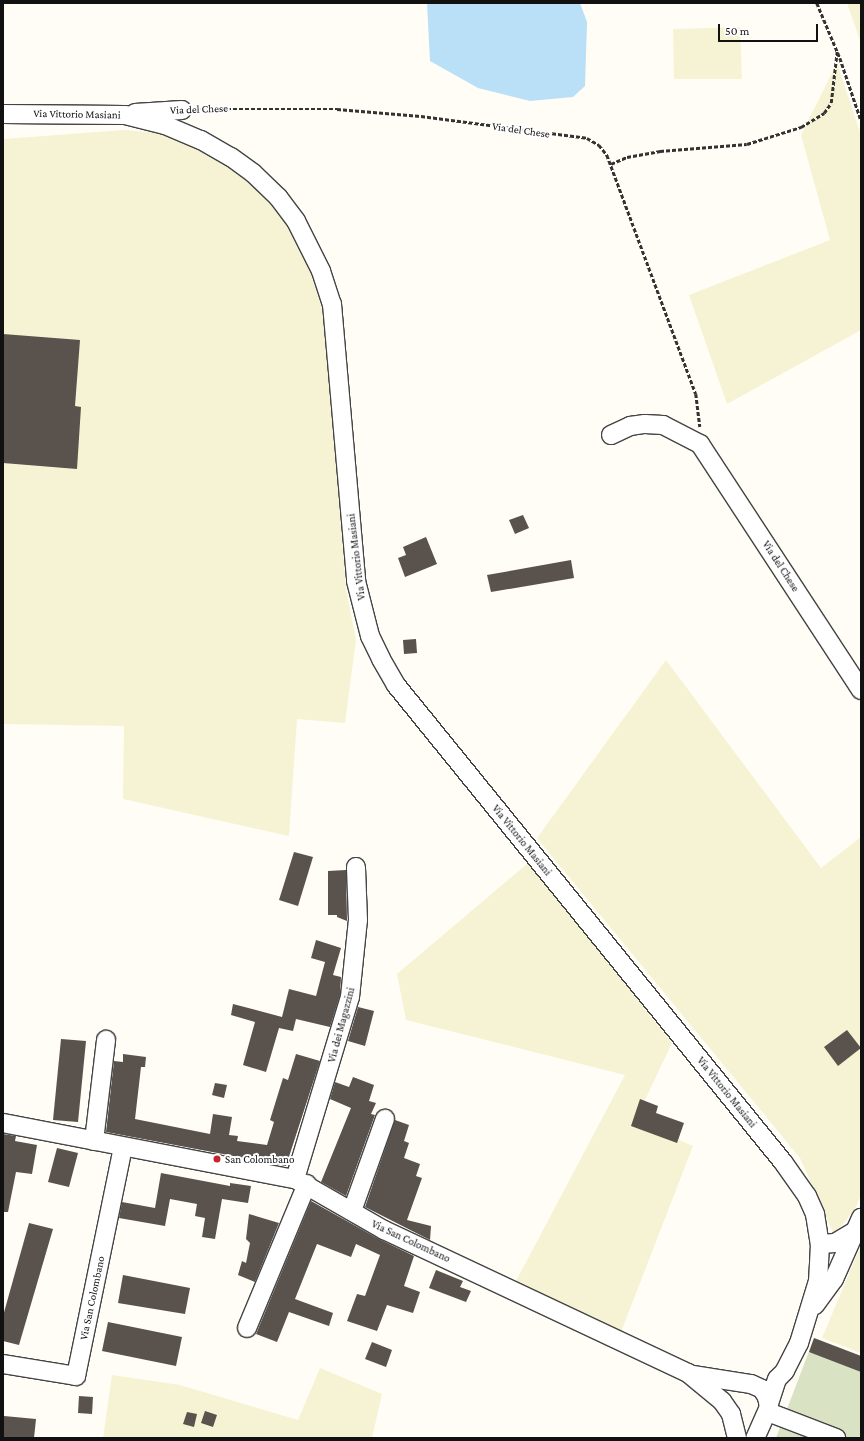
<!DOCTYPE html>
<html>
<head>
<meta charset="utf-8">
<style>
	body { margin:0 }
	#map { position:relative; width:864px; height:1441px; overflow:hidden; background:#fffdf5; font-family:"Crimson Pro",serif }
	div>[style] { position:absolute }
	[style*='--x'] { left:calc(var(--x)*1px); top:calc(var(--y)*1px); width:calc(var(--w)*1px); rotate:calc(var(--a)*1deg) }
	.farmland>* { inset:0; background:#f6f3d4 }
	.cemetery>* { inset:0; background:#d9e3c4 }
	.water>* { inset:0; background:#b9e0f7 }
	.building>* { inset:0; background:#5a524d }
	.path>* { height:2.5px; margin-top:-1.25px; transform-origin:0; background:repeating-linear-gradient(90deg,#333 0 4px,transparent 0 6px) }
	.roads { filter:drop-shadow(1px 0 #444) drop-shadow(-1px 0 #444) drop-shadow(0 1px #444) drop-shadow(0 -1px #444) }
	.minor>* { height:18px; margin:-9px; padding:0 9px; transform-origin:9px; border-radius:9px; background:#fff }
	.dots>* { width:11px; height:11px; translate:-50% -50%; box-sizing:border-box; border:2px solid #fff; border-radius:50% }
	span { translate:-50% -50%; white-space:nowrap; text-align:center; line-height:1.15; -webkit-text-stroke:4px #fff; paint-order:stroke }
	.street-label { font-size:11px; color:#111 }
	.poi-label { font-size:11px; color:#111 }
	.left { translate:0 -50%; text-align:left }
	.frame { position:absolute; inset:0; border:4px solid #111; pointer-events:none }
	.scale { position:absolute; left:718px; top:24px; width:100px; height:18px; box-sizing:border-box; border:2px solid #111; border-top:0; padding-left:5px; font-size:12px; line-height:14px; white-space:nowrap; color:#111; -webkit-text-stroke:3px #fff; paint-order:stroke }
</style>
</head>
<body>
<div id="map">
	<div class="farmland">
		<div style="clip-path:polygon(847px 3px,861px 3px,861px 43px)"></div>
		<div style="clip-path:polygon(740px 27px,742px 79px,674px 79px,673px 29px)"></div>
		<div style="clip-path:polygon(837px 63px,861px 135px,861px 330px,727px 404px,689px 295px,830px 240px,801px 135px)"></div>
		<div style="clip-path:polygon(124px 130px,161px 133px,203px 152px,249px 180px,287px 220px,323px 288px,346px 589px,356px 640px,345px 723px,297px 719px,289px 836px,123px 799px,124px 726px,3px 724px,3px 139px)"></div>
		<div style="clip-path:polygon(666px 660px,821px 868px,861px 837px,861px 1195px,855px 1209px,834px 1235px,800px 1158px,537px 838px)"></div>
		<div style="clip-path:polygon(528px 863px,672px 1043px,635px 1121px,693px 1146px,621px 1332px,515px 1283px,625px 1075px,406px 1020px,397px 974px)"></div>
		<div style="clip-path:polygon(861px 1245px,861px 1353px,822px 1338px)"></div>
		<div style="clip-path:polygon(320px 1368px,382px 1394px,372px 1438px,103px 1438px,112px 1375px,180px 1385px,298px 1420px)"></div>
	</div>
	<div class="cemetery">
		<div style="clip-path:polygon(814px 1338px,861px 1356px,861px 1438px,776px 1438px)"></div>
	</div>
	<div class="water">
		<div style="clip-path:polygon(427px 3px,580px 3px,587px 22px,585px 86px,573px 97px,530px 101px,478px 88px,430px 61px)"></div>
	</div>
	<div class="building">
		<div style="clip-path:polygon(3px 334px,80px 340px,75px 406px,81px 407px,77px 469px,3px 463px)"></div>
		<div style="clip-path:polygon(523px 515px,529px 528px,515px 534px,509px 520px)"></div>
		<div style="clip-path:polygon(426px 537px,437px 564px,405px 577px,398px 558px,406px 555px,403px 547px)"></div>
		<div style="clip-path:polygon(571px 560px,574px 578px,491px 592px,487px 575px)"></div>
		<div style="clip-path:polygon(416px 639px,417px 653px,404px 654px,403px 640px)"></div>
		<div style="clip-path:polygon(294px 852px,313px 857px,298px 906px,279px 900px)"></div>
		<div style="clip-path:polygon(346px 870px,347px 920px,347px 921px,337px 917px,337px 915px,328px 915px,328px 871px)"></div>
		<div style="clip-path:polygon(316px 940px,341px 948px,333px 975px,341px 977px,340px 995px,330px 1027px,296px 1019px,293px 1031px,279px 1028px,266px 1072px,243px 1065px,255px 1022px,231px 1015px,233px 1004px,282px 1017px,289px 989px,316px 996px,325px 962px,311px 958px)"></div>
		<div style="clip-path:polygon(358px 1007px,374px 1011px,365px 1046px,348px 1041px)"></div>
		<div style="clip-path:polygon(847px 1030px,861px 1048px,838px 1066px,824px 1047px)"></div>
		<div style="clip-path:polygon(61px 1039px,86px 1041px,78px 1122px,53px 1120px)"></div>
		<div style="clip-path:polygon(123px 1054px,146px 1057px,145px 1067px,141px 1067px,135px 1119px,210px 1134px,213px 1114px,232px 1117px,229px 1135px,238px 1136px,237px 1141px,267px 1145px,274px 1122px,270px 1120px,283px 1078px,288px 1080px,296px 1054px,320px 1061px,286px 1166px,106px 1132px,114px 1061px,123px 1062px)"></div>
		<div style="clip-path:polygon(353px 1077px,374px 1085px,369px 1101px,376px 1103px,371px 1114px,375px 1115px,346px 1196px,321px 1182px,351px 1108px,330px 1099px,335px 1082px,349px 1087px)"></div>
		<div style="clip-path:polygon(215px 1083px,227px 1085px,224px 1098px,212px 1095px)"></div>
		<div style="clip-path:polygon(640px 1099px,658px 1106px,656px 1113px,684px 1123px,677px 1143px,631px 1126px)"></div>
		<div style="clip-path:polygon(395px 1120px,409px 1125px,404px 1141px,409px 1143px,404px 1158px,420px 1164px,416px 1176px,422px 1178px,407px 1220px,431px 1226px,430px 1240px,365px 1207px)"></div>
		<div style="clip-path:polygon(3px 1134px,16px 1136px,15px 1141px,37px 1145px,32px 1174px,16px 1172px,8px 1212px,3px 1212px)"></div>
		<div style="clip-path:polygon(57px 1148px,78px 1153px,69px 1187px,48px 1182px)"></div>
		<div style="clip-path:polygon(161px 1173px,230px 1186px,230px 1183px,251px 1186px,248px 1203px,222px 1199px,215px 1239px,202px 1237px,205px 1218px,195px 1216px,197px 1204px,170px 1199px,165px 1226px,119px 1218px,122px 1202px,155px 1208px)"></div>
		<div style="clip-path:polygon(311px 1201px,379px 1239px,414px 1256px,404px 1286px,420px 1292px,413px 1313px,387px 1305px,377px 1331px,347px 1321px,357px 1294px,365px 1296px,380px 1255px,356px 1244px,351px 1257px,317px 1244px,295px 1299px,333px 1313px,329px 1326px,289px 1312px,277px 1342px,256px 1334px)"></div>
		<div style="clip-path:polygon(249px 1214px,279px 1223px,255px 1282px,238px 1275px,242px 1261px,246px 1263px,250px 1243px,246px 1239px)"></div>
		<div style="clip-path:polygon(29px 1223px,53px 1229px,19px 1345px,3px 1341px,3px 1316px)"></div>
		<div style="clip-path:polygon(436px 1270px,463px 1281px,460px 1287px,471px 1291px,466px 1302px,429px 1288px)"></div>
		<div style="clip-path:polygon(123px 1275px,190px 1288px,185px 1314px,118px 1303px)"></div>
		<div style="clip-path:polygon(108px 1322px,182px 1337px,176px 1366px,102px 1351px)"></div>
		<div style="clip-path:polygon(814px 1338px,861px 1356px,861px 1372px,809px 1352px)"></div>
		<div style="clip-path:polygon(372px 1342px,392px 1350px,386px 1367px,365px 1359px)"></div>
		<div style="clip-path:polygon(79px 1396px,93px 1397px,92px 1414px,78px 1413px)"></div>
		<div style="clip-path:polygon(205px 1411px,217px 1415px,213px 1427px,201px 1423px)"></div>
		<div style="clip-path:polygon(187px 1412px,197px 1414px,194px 1427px,183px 1424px)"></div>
		<div style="clip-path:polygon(4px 1416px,36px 1419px,34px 1438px,3px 1438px)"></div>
	</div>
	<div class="path">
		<div style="--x:817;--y:3;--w:60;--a:67.3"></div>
		<div style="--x:840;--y:58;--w:65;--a:71.3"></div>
		<div style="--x:197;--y:109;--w:140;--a:0"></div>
		<div style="--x:337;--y:109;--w:84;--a:4.8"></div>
		<div style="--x:421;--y:116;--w:167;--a:7.5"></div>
		<div style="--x:587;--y:138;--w:14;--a:30"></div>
		<div style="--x:599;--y:145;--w:13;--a:51"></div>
		<div style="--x:607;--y:155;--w:255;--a:69.6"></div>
		<div style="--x:696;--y:394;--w:33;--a:83"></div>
		<div style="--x:611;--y:164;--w:17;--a:-24"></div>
		<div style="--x:627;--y:157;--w:34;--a:-10"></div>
		<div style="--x:660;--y:151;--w:87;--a:-4.6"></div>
		<div style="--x:747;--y:144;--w:57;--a:-17.5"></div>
		<div style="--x:801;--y:127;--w:27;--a:-31"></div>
		<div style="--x:824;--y:113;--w:12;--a:-55"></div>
		<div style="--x:831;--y:103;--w:52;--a:-83.4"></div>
	</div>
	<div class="roads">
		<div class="minor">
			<div style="--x:135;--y:113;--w:47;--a:-3.7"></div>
			<div style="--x:3;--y:114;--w:122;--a:0.5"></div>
			<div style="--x:125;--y:115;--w:41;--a:14"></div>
			<div style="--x:165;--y:125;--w:39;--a:23"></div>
			<div style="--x:201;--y:140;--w:34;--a:30"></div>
			<div style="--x:231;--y:157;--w:27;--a:36"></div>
			<div style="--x:253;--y:173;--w:35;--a:44"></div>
			<div style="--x:278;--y:197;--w:30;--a:53"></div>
			<div style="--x:296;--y:221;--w:56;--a:63.4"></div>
			<div style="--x:321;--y:271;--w:35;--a:72"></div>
			<div style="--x:332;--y:304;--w:278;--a:85"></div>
			<div style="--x:356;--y:581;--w:57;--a:75.7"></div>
			<div style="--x:370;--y:636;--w:25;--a:64"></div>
			<div style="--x:381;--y:659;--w:30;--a:60"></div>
			<div style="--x:396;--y:685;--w:614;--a:50.95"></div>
			<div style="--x:783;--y:1162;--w:42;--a:54.8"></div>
			<div style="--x:807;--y:1196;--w:20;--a:66"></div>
			<div style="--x:815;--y:1214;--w:30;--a:81"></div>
			<div style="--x:820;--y:1244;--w:37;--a:93"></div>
			<div style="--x:818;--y:1281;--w:65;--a:107"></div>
			<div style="--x:799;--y:1343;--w:31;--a:117"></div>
			<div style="--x:785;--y:1371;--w:11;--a:135"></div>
			<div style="--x:777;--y:1379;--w:26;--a:108"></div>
			<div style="--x:611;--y:435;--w:21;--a:-25"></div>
			<div style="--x:630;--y:426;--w:15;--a:-8"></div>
			<div style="--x:645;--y:424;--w:18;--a:3"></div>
			<div style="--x:663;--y:425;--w:42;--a:27.2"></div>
			<div style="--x:700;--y:444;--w:294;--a:56.8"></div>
			<div style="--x:3;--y:1123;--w:297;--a:10.9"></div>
			<div style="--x:295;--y:1179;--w:103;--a:29.8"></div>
			<div style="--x:384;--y:1230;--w:336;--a:25.2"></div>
			<div style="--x:688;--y:1373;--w:44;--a:39.5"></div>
			<div style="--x:722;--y:1401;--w:16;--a:55"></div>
			<div style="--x:731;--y:1414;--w:25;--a:76"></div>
			<div style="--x:94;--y:1141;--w:102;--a:-83.2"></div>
			<div style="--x:295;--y:1179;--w:190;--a:-73.2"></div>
			<div style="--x:350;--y:997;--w:77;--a:-84.1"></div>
			<div style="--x:358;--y:920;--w:53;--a:-92.2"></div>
			<div style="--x:352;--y:1211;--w:98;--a:-70.3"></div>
			<div style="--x:820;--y:1244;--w:15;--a:-4"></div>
			<div style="--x:835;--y:1243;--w:23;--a:-31"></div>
			<div style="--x:815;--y:1305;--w:32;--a:-54"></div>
			<div style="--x:834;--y:1279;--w:67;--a:-66.1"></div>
			<div style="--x:247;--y:1328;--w:156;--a:-67.4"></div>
			<div style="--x:3;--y:1364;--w:74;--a:9.3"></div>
			<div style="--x:76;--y:1376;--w:234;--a:-78.4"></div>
			<div style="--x:693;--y:1375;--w:59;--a:8.8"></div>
			<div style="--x:751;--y:1384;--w:12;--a:24"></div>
			<div style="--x:762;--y:1389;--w:9;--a:58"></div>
			<div style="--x:767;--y:1397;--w:10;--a:79"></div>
			<div style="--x:769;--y:1407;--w:34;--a:114"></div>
			<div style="--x:768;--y:1412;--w:73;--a:20.9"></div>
		</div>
	</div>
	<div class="dots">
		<div style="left:217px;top:1159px;background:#c4262e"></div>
	</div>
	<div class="street-label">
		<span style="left:199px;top:109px;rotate:-2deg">Via del Chese</span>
		<span style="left:77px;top:114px;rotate:1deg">Via Vittorio Masiani</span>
		<span style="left:521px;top:130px;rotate:8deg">Via del Chese</span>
		<span style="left:356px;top:557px;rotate:-97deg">Via Vittorio Masiani</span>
		<span style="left:781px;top:566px;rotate:57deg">Via del Chese</span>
		<span style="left:522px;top:840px;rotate:51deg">Via Vittorio Masiani</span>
		<span style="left:341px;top:1025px;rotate:-75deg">Via dei Magazzini</span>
		<span style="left:727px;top:1092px;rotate:51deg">Via Vittorio Masiani</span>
		<span style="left:411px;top:1241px;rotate:25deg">Via San Colombano</span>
		<span style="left:92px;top:1298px;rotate:-78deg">Via San Colombano</span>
	</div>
	<div class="poi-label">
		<span class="left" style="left:225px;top:1159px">San Colombano</span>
	</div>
	<div class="frame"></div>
	<div class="scale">50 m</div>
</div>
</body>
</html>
